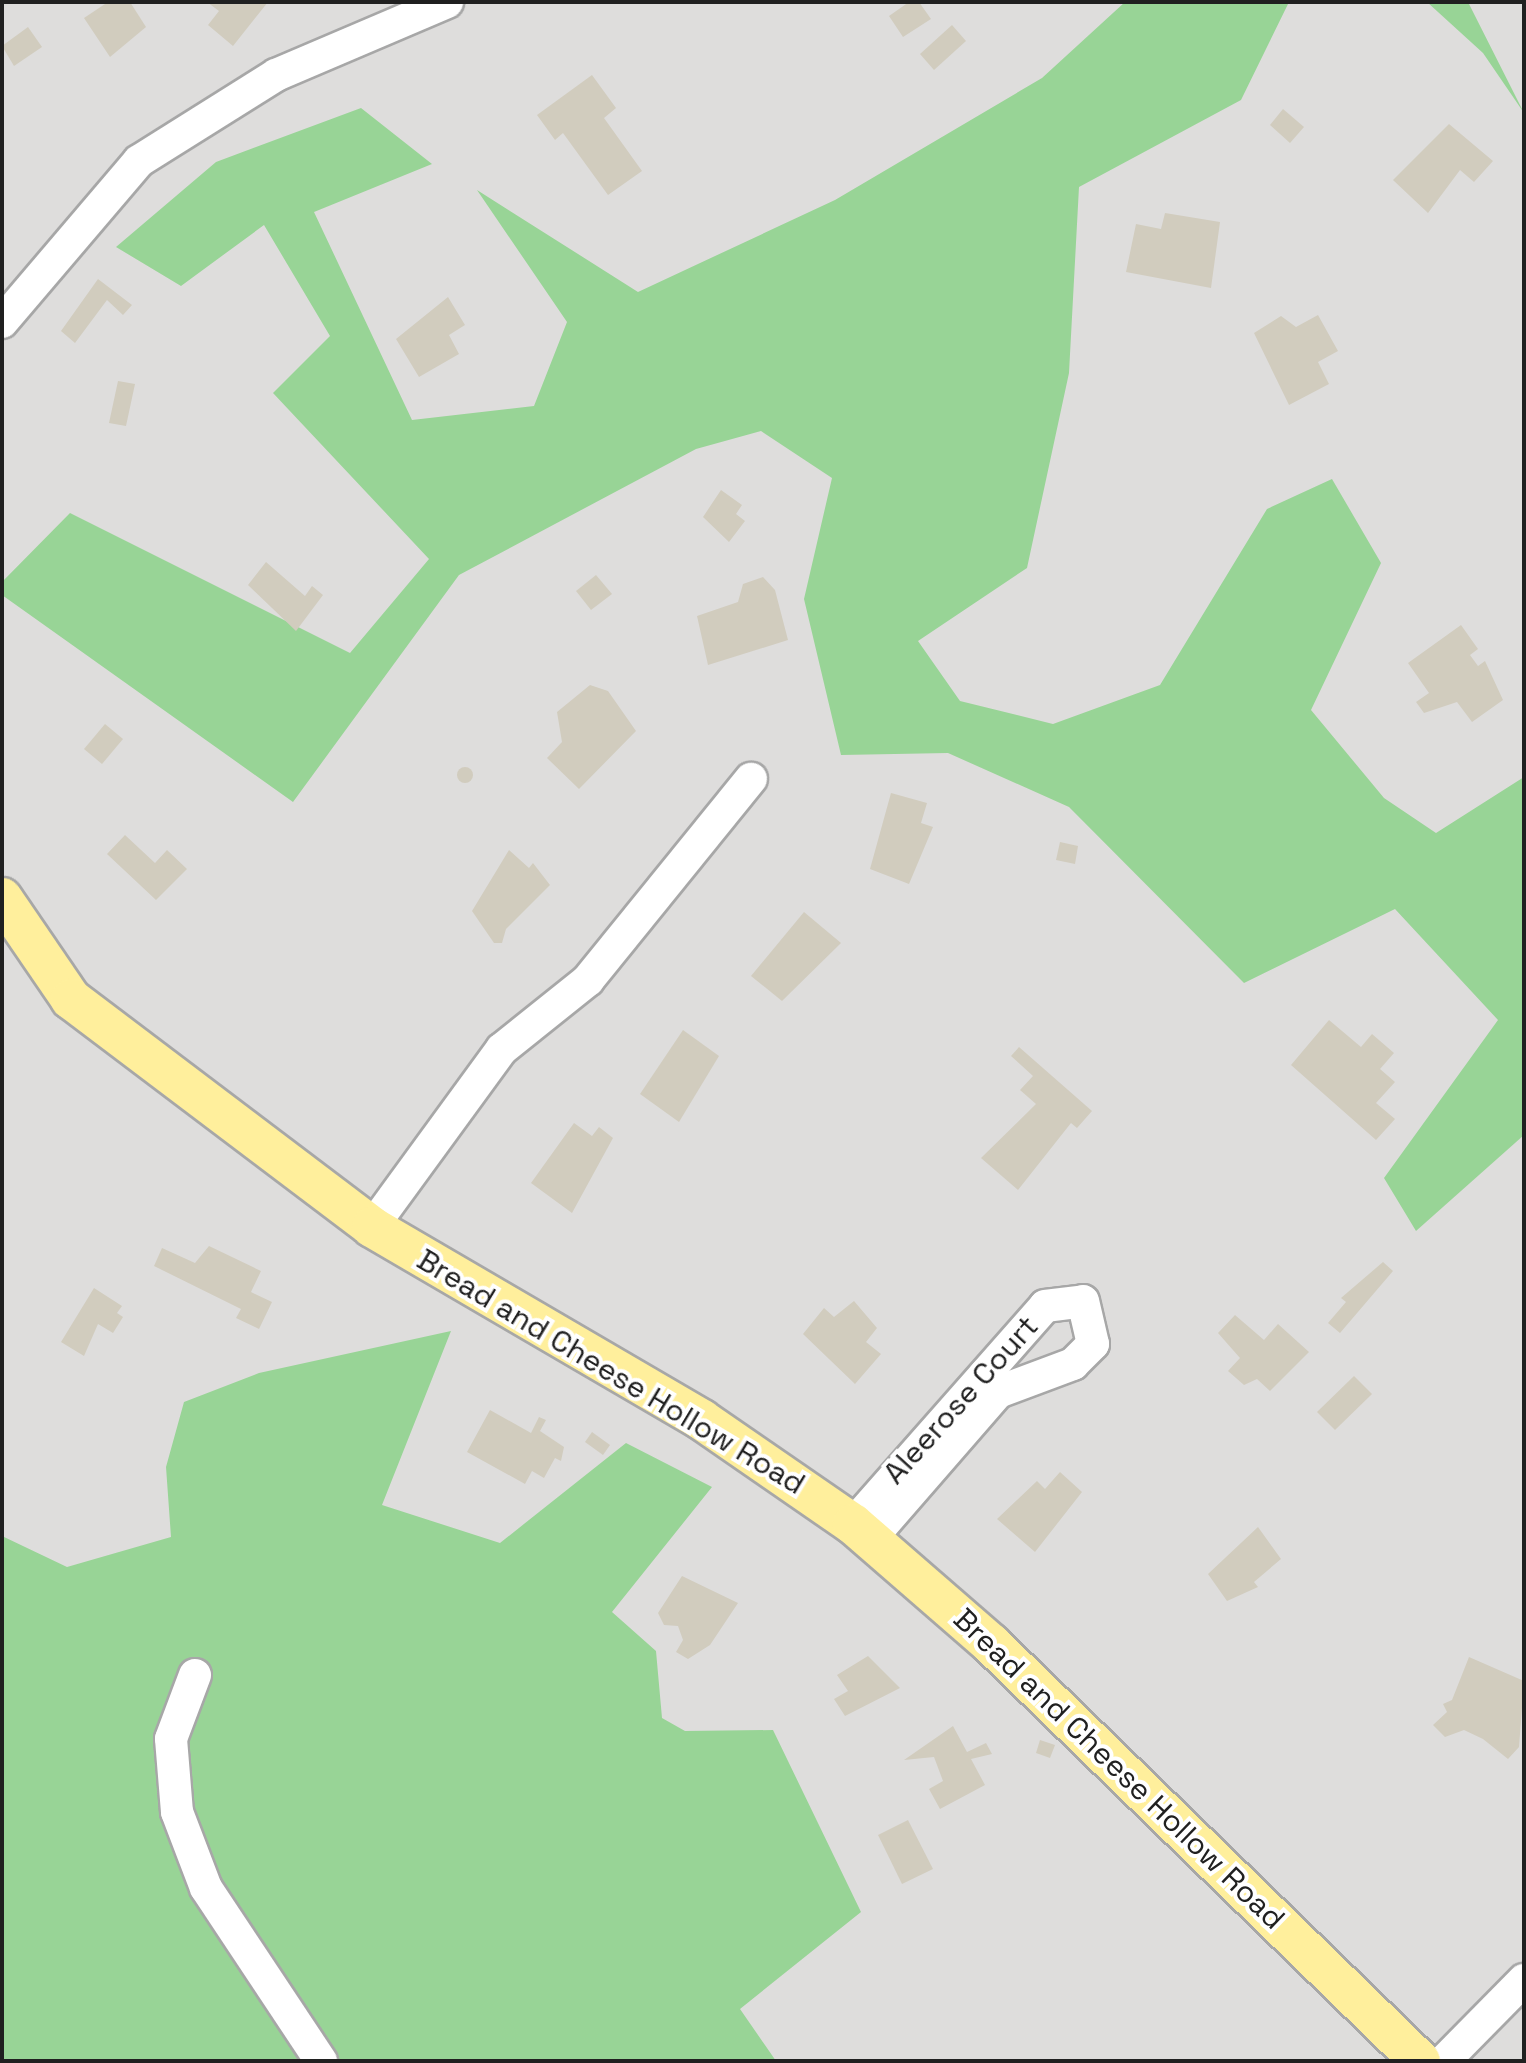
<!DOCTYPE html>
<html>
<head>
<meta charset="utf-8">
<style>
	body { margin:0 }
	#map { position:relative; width:1526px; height:2063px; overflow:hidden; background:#f1f0e5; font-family:"Space Grotesk",sans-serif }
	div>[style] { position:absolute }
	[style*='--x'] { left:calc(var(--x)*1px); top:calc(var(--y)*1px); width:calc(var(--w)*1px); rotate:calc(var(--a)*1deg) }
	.residential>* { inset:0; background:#dedddc }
	.forest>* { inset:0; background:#98d496 }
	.building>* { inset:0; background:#d1ccbe }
	.round { border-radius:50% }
	.roads { filter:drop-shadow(2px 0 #a7a7a7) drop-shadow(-2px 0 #a7a7a7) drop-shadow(0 2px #a7a7a7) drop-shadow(0 -2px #a7a7a7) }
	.minor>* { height:32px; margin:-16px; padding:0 16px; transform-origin:16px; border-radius:16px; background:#fff }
	.major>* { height:40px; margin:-20px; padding:0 20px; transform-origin:20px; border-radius:20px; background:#ffef9c }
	span { translate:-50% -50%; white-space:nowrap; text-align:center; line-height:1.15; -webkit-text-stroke:8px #fff; paint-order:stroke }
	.street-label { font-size:30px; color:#202020 }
	.frame { position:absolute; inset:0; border:4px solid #202020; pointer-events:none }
</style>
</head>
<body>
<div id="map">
	<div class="residential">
		<div style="clip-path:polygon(2px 2px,1524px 2px,1524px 2061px,2px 2061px)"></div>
	</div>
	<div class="forest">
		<div style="clip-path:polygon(1125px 2px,1289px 2px,1241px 100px,1079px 187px,1069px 373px,1027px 568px,918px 641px,960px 701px,1053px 724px,1160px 685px,1267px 509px,1332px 479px,1381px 563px,1311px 710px,1384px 798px,1436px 833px,1524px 777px,1524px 1135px,1416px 1231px,1384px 1178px,1498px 1020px,1395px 909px,1244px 983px,1069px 807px,948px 753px,841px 755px,804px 599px,832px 478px,761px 431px,696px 449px,459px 575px,293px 802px,2px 595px,2px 582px,70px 513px,350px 653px,429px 559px,273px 393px,330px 336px,264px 225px,181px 286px,116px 247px,216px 162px,361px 108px,432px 164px,314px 212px,412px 420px,534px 406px,567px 322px,477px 190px,638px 292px,835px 200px,1042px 78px)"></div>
		<div style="clip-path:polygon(1427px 2px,1468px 2px,1524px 113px,1483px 53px)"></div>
		<div style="clip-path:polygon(451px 1331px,382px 1505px,500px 1543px,626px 1443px,712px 1487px,612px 1612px,656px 1651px,662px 1718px,685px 1731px,773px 1730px,861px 1912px,740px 2009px,776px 2061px,2px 2061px,2px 1536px,67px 1567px,171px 1537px,166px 1467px,184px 1402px,259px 1373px)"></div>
	</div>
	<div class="building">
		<div style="clip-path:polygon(108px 2px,130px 2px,146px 27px,110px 57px,84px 18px)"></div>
		<div style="clip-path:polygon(207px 2px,268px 2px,233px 46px,208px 25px,219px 11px)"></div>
		<div style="clip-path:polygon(909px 2px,919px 2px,931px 19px,903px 37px,889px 16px)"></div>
		<div style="clip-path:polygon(952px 25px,966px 41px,934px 70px,920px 54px)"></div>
		<div style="clip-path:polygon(28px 27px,42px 47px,14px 66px,2px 46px)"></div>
		<div style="clip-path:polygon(592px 75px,616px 108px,604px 118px,642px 171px,608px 195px,563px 133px,555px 140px,537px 115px)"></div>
		<div style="clip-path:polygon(1283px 109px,1304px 127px,1290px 143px,1270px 125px)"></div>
		<div style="clip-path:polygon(1449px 124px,1493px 161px,1474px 182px,1460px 170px,1428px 213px,1393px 180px)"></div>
		<div style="clip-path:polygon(1165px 213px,1220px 222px,1211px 288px,1126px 272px,1136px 224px,1161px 229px)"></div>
		<div style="clip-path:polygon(98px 279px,132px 305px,123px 315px,107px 300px,75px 343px,61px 331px)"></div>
		<div style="clip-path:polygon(448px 297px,465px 325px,449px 335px,459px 354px,419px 377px,396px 339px)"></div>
		<div style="clip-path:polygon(1318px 315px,1338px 351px,1318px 362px,1329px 384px,1289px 405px,1254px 333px,1281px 316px,1296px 327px)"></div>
		<div style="clip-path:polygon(118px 381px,135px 384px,126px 426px,109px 423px)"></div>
		<div style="clip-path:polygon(721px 490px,742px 505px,736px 514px,745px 521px,729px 542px,703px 517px)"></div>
		<div style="clip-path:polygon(266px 562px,305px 596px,312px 586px,323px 595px,296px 631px,248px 585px)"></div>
		<div style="clip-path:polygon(596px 575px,612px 594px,591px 610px,576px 591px)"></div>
		<div style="clip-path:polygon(763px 577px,775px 590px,788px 640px,708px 665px,697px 616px,738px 602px,743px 584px)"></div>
		<div style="clip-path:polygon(1461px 625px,1478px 649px,1470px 655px,1478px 666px,1485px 661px,1503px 700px,1472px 722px,1457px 702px,1424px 713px,1416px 702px,1429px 693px,1408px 663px)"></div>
		<div style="clip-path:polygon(590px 685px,608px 691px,636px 731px,579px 789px,547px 758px,562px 742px,557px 712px)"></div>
		<div style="clip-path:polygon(105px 724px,123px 739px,102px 764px,84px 749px)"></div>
		<div class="round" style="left:457px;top:767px;width:16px;height:16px"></div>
		<div style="clip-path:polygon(891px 793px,927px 803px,921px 823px,933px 827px,909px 884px,870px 869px)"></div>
		<div style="clip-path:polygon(125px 835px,155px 863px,167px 850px,187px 869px,156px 900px,107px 854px)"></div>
		<div style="clip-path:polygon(1060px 842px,1078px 846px,1075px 864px,1056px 860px)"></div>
		<div style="clip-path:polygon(509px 850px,529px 868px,533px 863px,550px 885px,506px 929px,502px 943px,494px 943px,472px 911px)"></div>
		<div style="clip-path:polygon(804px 912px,841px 943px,782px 1001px,751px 976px)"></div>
		<div style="clip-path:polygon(1329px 1020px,1361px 1047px,1372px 1034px,1394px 1053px,1380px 1069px,1395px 1082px,1376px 1103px,1395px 1119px,1376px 1140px,1291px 1065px)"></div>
		<div style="clip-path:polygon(683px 1030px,719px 1056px,679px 1122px,640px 1094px)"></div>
		<div style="clip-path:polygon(1019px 1047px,1092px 1111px,1077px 1128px,1071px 1123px,1018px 1190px,981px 1158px,1036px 1104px,1020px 1090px,1033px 1076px,1011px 1056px)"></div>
		<div style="clip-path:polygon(574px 1123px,592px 1136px,599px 1127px,613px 1138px,572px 1213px,531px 1183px)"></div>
		<div style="clip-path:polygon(209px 1246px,261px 1271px,251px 1292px,272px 1302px,259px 1329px,236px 1318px,241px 1309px,154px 1266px,162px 1248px,195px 1263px)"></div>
		<div style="clip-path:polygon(1383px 1262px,1393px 1271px,1340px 1333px,1328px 1323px,1346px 1302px,1341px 1298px)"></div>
		<div style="clip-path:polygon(94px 1288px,122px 1306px,117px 1313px,123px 1317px,113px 1333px,98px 1324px,84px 1356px,61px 1342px)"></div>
		<div style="clip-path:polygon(854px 1301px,877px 1328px,866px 1342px,881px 1354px,855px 1384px,803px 1334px,824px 1308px,834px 1317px)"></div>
		<div style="clip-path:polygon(1235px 1315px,1264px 1340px,1278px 1324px,1309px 1352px,1270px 1391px,1257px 1379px,1244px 1385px,1228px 1371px,1240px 1358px,1218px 1333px)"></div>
		<div style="clip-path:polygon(1354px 1376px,1372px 1394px,1335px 1430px,1317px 1412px)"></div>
		<div style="clip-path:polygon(490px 1410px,531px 1433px,539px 1417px,546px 1420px,540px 1431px,564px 1447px,561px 1461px,555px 1458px,544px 1478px,532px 1471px,525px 1484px,467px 1452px)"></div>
		<div style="clip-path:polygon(592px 1432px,610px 1445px,603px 1455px,585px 1442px)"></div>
		<div style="clip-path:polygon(1060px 1472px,1082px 1492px,1035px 1552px,997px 1519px,1037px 1481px,1045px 1489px)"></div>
		<div style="clip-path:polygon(1258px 1527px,1281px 1559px,1254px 1582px,1258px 1587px,1227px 1601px,1208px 1574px)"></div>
		<div style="clip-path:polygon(682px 1576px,738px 1603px,710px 1645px,688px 1659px,676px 1652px,683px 1640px,678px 1626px,664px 1625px,658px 1613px)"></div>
		<div style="clip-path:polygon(868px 1656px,900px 1688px,845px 1716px,834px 1699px,848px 1691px,837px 1675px)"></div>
		<div style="clip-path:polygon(1469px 1657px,1524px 1681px,1519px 1747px,1508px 1759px,1483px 1739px,1464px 1730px,1445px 1737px,1433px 1725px,1447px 1712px,1443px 1704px,1452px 1700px)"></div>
		<div style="clip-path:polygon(953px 1726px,967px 1752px,986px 1743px,992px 1754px,971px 1759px,985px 1785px,940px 1809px,929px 1789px,943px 1781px,934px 1757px,904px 1760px)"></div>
		<div style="clip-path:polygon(1040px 1740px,1055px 1745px,1050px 1758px,1036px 1753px)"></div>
		<div style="clip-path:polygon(908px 1820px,933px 1869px,902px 1884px,878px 1835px)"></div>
	</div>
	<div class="roads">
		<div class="minor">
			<div style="--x:2;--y:322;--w:211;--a:-49.6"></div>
			<div style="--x:139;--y:161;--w:162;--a:-32.1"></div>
			<div style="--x:276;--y:75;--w:186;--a:-23.1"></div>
			<div style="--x:372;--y:1227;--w:220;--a:-53.9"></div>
			<div style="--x:502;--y:1049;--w:110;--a:-38.7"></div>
			<div style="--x:588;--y:980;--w:259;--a:-51"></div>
			<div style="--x:853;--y:1524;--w:290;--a:-48.6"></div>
			<div style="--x:1045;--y:1306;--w:38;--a:-7"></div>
			<div style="--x:1083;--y:1301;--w:44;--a:76.9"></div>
			<div style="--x:1093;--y:1344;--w:28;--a:135"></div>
			<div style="--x:1073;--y:1364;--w:80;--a:159.5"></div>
			<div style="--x:998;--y:1392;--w:195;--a:131"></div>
			<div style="--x:195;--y:1675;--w:68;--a:110.6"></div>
			<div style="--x:171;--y:1739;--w:73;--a:85.3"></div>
			<div style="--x:177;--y:1812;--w:81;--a:69.1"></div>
			<div style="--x:206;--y:1888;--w:208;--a:56.4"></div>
			<div style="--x:1444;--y:2061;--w:114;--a:-45.4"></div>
		</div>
		<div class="major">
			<div style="--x:2;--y:898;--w:122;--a:55.7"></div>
			<div style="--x:71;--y:999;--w:378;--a:37.1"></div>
			<div style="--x:372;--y:1227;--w:382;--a:30.3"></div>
			<div style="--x:702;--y:1420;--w:183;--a:34.6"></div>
			<div style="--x:853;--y:1524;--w:183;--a:41"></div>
			<div style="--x:991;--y:1644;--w:598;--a:44.19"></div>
		</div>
	</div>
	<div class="street-label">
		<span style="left:611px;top:1372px;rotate:31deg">Bread and Cheese Hollow Road</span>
		<span style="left:961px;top:1400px;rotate:-48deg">Aleerose Court</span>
		<span style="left:1119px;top:1769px;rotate:44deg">Bread and Cheese Hollow Road</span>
	</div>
	<div class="frame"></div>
</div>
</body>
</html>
